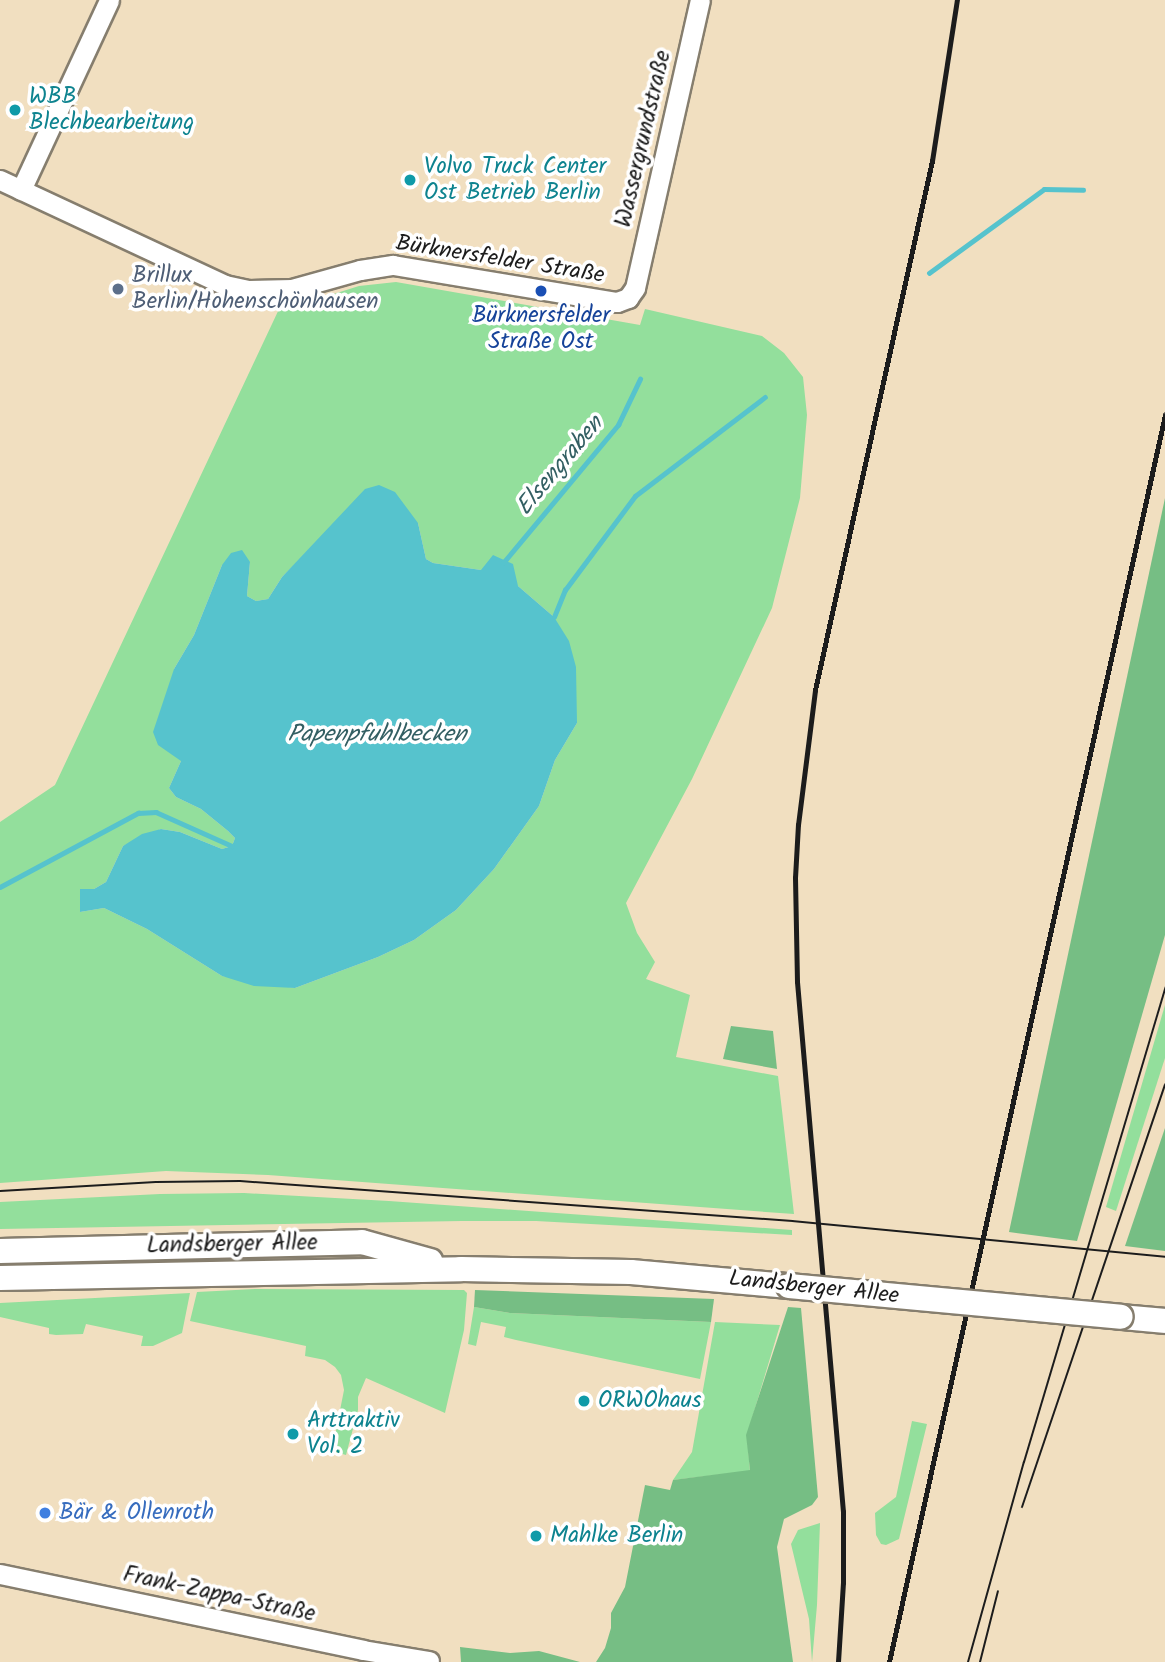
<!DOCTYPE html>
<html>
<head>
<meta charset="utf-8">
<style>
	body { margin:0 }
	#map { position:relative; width:1165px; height:1662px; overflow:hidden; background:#f1dfc0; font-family:Kalam,sans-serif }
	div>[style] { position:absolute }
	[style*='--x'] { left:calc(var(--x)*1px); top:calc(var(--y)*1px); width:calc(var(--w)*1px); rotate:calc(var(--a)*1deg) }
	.green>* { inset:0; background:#93df9c }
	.forest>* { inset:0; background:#76be84 }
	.water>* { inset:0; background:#56c3cd }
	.stream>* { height:4.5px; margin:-2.25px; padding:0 2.25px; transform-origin:2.25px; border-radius:2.25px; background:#56c3cd }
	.roads { filter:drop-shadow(2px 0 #867e6e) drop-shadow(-2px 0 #867e6e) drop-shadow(0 2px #867e6e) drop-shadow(0 -2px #867e6e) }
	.minor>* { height:19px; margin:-9.5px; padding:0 9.5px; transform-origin:9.5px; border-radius:9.5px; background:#fff }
	.major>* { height:24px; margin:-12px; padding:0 12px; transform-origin:12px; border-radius:12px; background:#fff }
	.tram>* { height:2px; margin:-1px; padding:0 1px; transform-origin:1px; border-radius:1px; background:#1c1c1c }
	.rail>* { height:4.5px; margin:-2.25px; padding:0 2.25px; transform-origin:2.25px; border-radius:2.25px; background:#1c1c1c }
	.bridges { filter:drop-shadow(2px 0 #867e6e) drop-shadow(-2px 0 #867e6e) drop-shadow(0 2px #867e6e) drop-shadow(0 -2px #867e6e) }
	.major-bridge>* { height:24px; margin:-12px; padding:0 12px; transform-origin:12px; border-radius:12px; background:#fff }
	.dots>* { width:19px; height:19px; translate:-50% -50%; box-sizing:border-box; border:4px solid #fff; border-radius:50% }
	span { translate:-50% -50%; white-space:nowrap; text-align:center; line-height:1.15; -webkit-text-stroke:7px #fff; paint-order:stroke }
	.culture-label { font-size:23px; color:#0d838f }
	.left { translate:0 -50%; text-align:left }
	.street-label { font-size:23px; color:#1c1c1c }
	.service-label { font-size:23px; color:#4e5e75 }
	.transit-label { font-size:23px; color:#164399 }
	.shop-label { font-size:23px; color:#366cbe }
	.water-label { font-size:24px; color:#335f63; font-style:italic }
</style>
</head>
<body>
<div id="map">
	<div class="green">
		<div style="clip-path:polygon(evenodd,396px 282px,640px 325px,645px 309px,762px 336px,784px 353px,803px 377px,807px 415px,800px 498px,772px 608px,692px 779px,626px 903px,637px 933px,655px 962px,646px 979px,690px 995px,676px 1057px,778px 1076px,794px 1214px,268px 1175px,166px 1171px,0 1183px,0 822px,55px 785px,280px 307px,305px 303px,359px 286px,396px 282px,340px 518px,418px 523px,426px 559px,433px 563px,481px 570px,518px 586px,554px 617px,577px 723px,555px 760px,539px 806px,494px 869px,456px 910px,414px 940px,378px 957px,295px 988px,222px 976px,147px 929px,104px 908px,80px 912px,80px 889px,94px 889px,106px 882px,123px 846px,161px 829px,180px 832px,222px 849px,232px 846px,235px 838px,228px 831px,201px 809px,176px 797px,169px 788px,181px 761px,174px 669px,194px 635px,222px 565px,250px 562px,247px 596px,256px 601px,268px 599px,282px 577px,340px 518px)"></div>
		<div style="clip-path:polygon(1165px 1005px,1165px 1058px,1116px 1211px,1106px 1207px)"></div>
		<div style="clip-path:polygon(244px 1193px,389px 1201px,792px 1230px,792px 1235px,536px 1221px,462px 1221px,0 1229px,0 1202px,160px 1194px)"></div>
		<div style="clip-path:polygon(255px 1289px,464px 1290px,467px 1293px,464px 1330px,445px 1413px,366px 1378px,358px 1397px,358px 1410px,346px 1455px,332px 1451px,344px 1390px,341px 1375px,335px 1367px,325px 1360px,305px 1356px,306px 1346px,190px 1321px,197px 1292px)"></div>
		<div style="clip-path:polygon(190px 1293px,182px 1333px,153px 1346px,141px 1346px,143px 1336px,86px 1324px,83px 1334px,56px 1335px,49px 1334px,49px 1328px,0 1317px,0 1303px)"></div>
		<div style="clip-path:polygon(474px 1307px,510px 1313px,711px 1322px,700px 1379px,516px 1340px,504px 1337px,506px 1327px,481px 1322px,476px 1346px,468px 1344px)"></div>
		<div style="clip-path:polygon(715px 1322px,780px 1325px,747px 1435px,750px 1471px,673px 1480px,692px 1452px)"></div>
		<div style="clip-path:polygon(912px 1421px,927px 1424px,899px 1539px,886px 1545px,881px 1544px,876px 1535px,875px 1513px,896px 1497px)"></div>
		<div style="clip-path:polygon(820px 1523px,817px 1605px,812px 1662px,809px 1619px,791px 1544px,798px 1530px)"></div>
	</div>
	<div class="forest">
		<div style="clip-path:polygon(1165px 498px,1165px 935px,1077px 1241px,1009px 1232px)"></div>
		<div style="clip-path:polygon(731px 1026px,773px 1031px,777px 1069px,723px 1059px)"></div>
		<div style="clip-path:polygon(1165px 1128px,1165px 1251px,1125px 1246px)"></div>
		<div style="clip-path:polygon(475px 1290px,714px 1299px,711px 1322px,510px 1313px,474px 1307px)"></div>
		<div style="clip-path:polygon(788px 1307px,801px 1308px,818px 1497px,812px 1505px,784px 1519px,777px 1547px,793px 1662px,596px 1662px,605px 1648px,611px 1628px,611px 1613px,625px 1587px,645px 1485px,670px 1490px,673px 1480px,750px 1470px,746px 1435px)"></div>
		<div style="clip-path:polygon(460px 1647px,510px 1653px,539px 1651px,580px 1662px,461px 1662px)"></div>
	</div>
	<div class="water">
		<div style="clip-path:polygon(379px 485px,395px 492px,418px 523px,426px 559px,433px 563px,481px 570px,493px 555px,513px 564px,518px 586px,554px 617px,569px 641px,576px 667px,577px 723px,555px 760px,539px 806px,494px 869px,456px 910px,414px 940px,378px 957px,295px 988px,254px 986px,222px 976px,147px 929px,104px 908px,80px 912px,80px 889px,94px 889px,106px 882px,123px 846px,142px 834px,161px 829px,180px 832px,222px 849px,232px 846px,235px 838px,228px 831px,201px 809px,176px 797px,169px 788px,181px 761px,158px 745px,153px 732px,174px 669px,194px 635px,222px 565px,231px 553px,242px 550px,250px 562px,247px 596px,256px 601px,268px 599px,282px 577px,365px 489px)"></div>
	</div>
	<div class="stream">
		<div style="--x:929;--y:273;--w:142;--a:-36.1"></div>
		<div style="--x:1044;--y:189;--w:39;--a:1"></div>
		<div style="--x:503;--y:563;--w:180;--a:-50.2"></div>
		<div style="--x:618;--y:425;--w:51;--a:-64.4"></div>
		<div style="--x:554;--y:617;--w:29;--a:-68"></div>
		<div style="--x:565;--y:590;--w:117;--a:-53.3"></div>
		<div style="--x:635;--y:496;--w:163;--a:-37.3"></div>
		<div style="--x:0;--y:887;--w:157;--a:-28.2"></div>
		<div style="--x:138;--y:813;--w:18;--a:-3"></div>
		<div style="--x:156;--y:812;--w:83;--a:24.1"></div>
	</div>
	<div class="roads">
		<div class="minor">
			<div style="--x:0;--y:180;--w:248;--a:25"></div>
			<div style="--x:225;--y:285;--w:25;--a:12"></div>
			<div style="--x:249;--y:290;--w:43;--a:-1.3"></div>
			<div style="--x:292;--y:289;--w:71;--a:-15.6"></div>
			<div style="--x:360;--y:270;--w:33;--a:-9"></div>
			<div style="--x:393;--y:265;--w:227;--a:9.4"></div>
			<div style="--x:617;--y:302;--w:12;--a:-20"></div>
			<div style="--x:628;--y:298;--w:12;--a:-55"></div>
			<div style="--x:635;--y:288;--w:295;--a:-77.3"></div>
			<div style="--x:21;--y:190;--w:209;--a:-65.1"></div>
			<div style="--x:0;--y:1574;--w:371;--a:11.8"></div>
			<div style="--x:363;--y:1650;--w:67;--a:9.5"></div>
		</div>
		<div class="major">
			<div style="--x:0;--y:1251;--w:362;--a:-1.4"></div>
			<div style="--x:362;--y:1242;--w:71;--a:15.6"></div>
			<div style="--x:0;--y:1278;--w:461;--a:-1.1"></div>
			<div style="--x:461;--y:1269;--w:170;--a:1"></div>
			<div style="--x:631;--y:1272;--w:159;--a:5.1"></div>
			<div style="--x:1121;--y:1317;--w:44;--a:5.2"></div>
		</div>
	</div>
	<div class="tram">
		<div style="--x:0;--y:1191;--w:156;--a:-3.3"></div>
		<div style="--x:156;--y:1182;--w:84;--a:-0.7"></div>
		<div style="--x:240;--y:1181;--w:554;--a:4.14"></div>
		<div style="--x:793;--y:1221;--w:374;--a:5.5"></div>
		<div style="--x:1022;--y:1507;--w:446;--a:-71.3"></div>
		<div style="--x:968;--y:1662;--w:208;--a:-74.4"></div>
		<div style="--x:1024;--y:1462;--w:495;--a:-73.4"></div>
		<div style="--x:980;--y:1662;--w:73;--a:-75.8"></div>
	</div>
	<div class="rail">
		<div style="--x:838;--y:1662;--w:79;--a:-86.4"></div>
		<div style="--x:843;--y:1583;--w:71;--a:-90"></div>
		<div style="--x:843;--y:1512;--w:532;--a:-94.96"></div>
		<div style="--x:797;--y:982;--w:104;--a:-91.1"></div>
		<div style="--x:795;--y:878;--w:53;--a:-86.8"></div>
		<div style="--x:798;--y:825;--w:136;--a:-82.8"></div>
		<div style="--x:815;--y:690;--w:542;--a:-77.53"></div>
		<div style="--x:932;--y:161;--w:163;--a:-81.2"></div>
		<div style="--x:889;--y:1662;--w:1277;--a:-77.52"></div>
	</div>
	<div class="bridges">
		<div class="major-bridge">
			<div style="--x:789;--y:1286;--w:333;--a:5.3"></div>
		</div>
	</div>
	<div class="dots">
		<div style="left:15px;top:110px;background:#0f9aa8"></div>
		<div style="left:410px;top:180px;background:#0f9aa8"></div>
		<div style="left:118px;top:289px;background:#5c6f8a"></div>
		<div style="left:541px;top:291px;background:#1a4fb4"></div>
		<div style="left:584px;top:1401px;background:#0f9aa8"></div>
		<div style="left:293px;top:1434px;background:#0f9aa8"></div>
		<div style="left:45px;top:1513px;background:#3f7fe0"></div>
		<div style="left:536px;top:1536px;background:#0f9aa8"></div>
	</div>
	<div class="culture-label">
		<span class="left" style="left:29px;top:110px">WBB<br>Blechbearbeitung</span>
		<span class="left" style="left:424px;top:180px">Volvo Truck Center<br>Ost Betrieb Berlin</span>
		<span class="left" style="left:598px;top:1401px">ORWOhaus</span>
		<span class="left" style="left:307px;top:1434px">Arttraktiv<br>Vol. 2</span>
		<span class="left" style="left:550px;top:1536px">Mahlke Berlin</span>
	</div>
	<div class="street-label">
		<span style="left:644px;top:139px;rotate:-77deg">Wassergrundstraße</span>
		<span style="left:500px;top:260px;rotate:9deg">Bürknersfelder Straße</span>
		<span style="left:232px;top:1245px;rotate:-1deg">Landsberger Allee</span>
		<span style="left:814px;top:1288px;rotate:6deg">Landsberger Allee</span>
		<span style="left:219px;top:1595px;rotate:12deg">Frank-Zappa-Straße</span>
	</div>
	<div class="service-label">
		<span class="left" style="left:132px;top:289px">Brillux<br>Berlin/Hohenschönhausen</span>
	</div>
	<div class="transit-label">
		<span style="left:541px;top:329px">Bürknersfelder<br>Straße Ost</span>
	</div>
	<div class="shop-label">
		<span class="left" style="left:59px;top:1513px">Bär &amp; Ollenroth</span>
	</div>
	<div class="water-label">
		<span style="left:560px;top:466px;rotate:-50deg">Elsengraben</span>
		<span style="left:377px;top:735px">Papenpfuhlbecken</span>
	</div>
</div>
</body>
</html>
